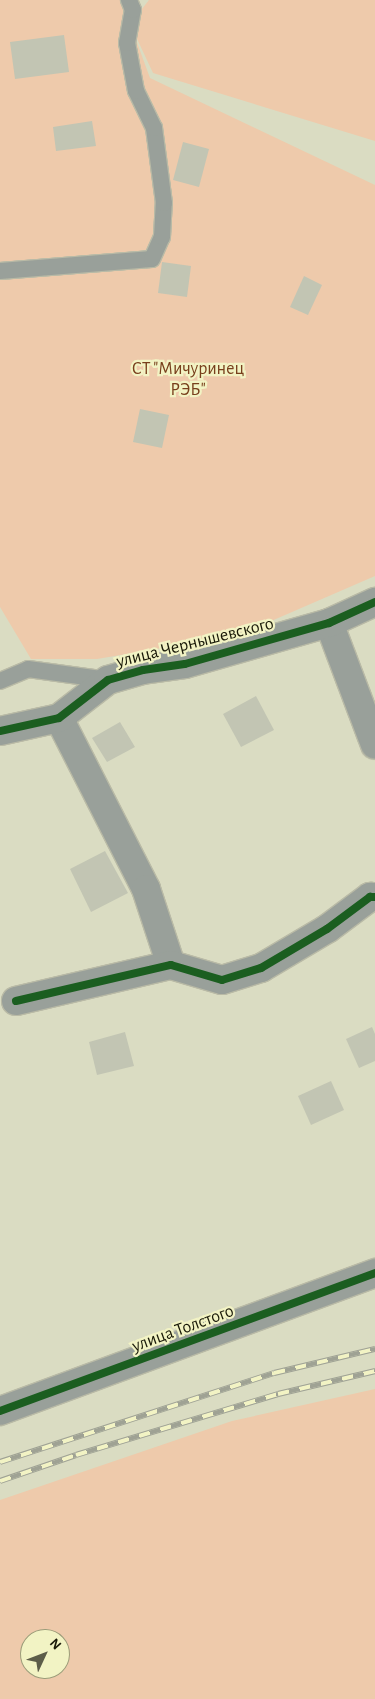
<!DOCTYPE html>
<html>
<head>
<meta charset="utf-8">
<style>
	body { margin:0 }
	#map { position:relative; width:375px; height:1699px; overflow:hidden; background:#dadcc2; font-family:"Alegreya Sans",sans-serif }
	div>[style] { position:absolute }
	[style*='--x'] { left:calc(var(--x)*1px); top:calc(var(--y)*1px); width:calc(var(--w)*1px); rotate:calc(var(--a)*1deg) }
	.green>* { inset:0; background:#eecaab }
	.building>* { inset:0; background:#c2c5b3 }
	.roads { filter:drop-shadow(1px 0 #b9baa6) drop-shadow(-1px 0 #b9baa6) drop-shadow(0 1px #b9baa6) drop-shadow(0 -1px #b9baa6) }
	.service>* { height:16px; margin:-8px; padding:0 8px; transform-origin:8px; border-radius:8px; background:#99a09a }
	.minor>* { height:28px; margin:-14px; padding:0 14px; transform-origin:14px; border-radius:14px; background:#99a09a }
	.rail>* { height:5.5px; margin-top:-2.75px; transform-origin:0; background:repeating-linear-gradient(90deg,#f2f3c4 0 11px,#9fa294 0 22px); box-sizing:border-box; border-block:1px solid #9fa294 }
	.cycleway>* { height:8px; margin:-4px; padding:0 4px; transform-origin:4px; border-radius:4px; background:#1b5e20 }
	span { translate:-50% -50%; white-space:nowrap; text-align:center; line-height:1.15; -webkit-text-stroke:4.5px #f2f3c4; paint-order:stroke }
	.park-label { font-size:18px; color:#783f1c }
	.street-label { font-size:18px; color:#191908 }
	.north { position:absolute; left:20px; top:1629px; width:50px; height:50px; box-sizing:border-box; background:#f2f3c4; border:1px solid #9b9c79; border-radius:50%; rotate:47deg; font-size:14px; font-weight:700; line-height:20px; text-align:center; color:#191908 }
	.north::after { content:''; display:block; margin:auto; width:18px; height:22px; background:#5d5d49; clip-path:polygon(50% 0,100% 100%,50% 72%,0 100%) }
</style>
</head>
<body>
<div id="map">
	<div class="green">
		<div style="clip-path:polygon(0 0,137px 0,131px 23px,149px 0,375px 0,375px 141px,153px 73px,131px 26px,150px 78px,375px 185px,375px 576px,239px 635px,97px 659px,31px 659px,0 607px)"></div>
		<div style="clip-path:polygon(evenodd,375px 1389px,375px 1699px,0 1699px,0 1500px,232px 1421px,375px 1389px,30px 1639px,60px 1639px,60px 1669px,30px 1669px,30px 1639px)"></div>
	</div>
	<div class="building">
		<div style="clip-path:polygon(64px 35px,69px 72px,15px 79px,10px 42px)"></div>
		<div style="clip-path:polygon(92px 121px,96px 146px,56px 151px,53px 127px)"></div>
		<div style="clip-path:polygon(183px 142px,209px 149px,199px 187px,173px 180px)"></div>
		<div style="clip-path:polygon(162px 262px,191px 266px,187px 297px,158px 293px)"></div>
		<div style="clip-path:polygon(304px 276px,322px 285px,308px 315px,290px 307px)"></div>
		<div style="clip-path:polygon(140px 409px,169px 415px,162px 448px,133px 442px)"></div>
		<div style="clip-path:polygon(256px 696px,274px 730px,241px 747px,223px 714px)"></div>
		<div style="clip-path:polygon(120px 722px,135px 747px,107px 762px,92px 738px)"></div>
		<div style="clip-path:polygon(105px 851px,128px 893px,91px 912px,70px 869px)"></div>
		<div style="clip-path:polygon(372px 1027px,375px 1034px,375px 1061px,359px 1068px,346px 1039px)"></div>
		<div style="clip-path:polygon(125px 1032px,134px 1066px,97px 1075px,89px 1042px)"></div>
		<div style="clip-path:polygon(331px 1081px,344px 1110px,311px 1125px,298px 1096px)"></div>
	</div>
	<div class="roads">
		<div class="service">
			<div style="--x:0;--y:271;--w:152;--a:-4.5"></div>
			<div style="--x:152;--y:259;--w:24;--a:-66"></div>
			<div style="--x:162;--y:237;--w:34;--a:-87"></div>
			<div style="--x:164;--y:203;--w:76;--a:-97.6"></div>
			<div style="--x:154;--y:128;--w:41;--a:-115.9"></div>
			<div style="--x:136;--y:91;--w:49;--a:-100.6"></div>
			<div style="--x:127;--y:43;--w:34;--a:-80"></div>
			<div style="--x:133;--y:10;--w:11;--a:-112"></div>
			<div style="--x:0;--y:681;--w:30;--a:-23"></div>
			<div style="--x:28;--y:669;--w:81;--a:7.8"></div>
		</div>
		<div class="minor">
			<div style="--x:329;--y:623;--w:130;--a:69.3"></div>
			<div style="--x:59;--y:718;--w:192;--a:63"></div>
			<div style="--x:146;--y:889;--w:80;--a:71.8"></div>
			<div style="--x:0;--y:731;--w:60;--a:-12.4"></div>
			<div style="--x:59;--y:718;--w:62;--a:-37.8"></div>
			<div style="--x:108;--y:680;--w:36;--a:-16"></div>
			<div style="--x:143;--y:670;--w:42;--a:-8.1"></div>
			<div style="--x:185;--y:664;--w:150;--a:-15.9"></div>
			<div style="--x:329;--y:623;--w:51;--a:-24.5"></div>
			<div style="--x:16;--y:1001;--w:159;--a:-13.1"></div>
			<div style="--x:171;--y:965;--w:53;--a:16.4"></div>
			<div style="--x:222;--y:980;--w:41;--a:-17.1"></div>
			<div style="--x:261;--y:968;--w:77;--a:-30.6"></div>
			<div style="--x:327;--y:929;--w:54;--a:-36.7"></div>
			<div style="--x:370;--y:897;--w:5;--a:0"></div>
			<div style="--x:0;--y:1411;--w:400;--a:-20.2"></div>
		</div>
	</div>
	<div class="rail">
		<div style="--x:0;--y:1462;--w:288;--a:-18"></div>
		<div style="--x:274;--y:1373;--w:104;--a:-13.4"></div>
		<div style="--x:0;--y:1481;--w:80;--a:-18.9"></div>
		<div style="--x:76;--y:1455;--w:211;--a:-16.8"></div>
		<div style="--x:278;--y:1394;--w:100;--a:-13.3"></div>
	</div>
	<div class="cycleway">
		<div style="--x:0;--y:731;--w:60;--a:-12.4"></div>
		<div style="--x:59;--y:718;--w:62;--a:-37.8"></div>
		<div style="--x:108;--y:680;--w:36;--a:-16"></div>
		<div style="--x:143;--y:670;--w:42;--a:-8.1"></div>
		<div style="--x:185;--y:664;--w:150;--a:-15.9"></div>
		<div style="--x:329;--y:623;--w:51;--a:-24.5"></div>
		<div style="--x:16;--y:1001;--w:159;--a:-13.1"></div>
		<div style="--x:171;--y:965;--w:53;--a:16.4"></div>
		<div style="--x:222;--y:980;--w:41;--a:-17.1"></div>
		<div style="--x:261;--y:968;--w:77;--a:-30.6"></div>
		<div style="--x:327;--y:929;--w:54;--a:-36.7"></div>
		<div style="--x:370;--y:897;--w:5;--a:0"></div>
		<div style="--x:0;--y:1411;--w:400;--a:-20.2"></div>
	</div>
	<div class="park-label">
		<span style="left:188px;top:380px">СТ "Мичуринец<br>РЭБ"</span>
	</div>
	<div class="street-label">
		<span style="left:195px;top:643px;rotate:-14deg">улица Чернышевского</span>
		<span style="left:183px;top:1329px;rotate:-20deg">улица Толстого</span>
	</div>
	<div class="north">N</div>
</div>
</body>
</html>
